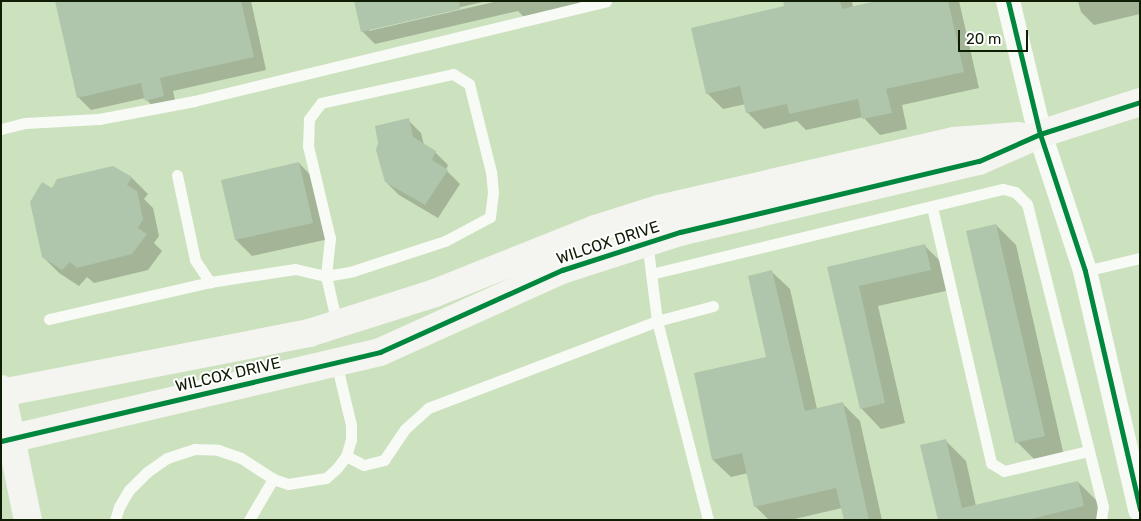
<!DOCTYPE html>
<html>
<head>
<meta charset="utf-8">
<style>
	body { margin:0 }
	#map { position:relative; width:1141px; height:521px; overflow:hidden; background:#cce1bd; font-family:Rubik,sans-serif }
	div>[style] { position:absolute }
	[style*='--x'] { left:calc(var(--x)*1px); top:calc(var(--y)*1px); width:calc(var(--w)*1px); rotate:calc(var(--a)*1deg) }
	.shadow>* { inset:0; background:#0003 }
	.building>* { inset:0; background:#afc6ac }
	.lane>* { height:11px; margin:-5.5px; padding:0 5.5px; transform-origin:5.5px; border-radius:5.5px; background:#f7faf5 }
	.street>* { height:24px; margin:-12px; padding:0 12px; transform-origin:12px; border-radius:12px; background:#f7faf5 }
	.secondary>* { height:28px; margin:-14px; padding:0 14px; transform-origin:14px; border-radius:14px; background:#f4f5f0 }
	.cycleway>* { height:5px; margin:-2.5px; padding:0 2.5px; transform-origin:2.5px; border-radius:2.5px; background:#00873e }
	span { translate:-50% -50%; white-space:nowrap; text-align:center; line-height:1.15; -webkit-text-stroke:4px #fff; paint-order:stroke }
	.street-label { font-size:16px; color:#0f1d04 }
	.frame { position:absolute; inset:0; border:2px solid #0f1d04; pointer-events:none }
	.scale { position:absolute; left:958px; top:30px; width:70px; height:22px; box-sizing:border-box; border:2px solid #0f1d04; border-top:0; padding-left:6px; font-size:15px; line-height:18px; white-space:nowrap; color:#0f1d04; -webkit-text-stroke:4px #fff; paint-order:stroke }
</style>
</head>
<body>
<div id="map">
	<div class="shadow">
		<div style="clip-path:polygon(57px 1px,251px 1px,266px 70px,173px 91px,177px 109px,159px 113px,145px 98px,91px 110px,78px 97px)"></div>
		<div style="clip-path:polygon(355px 1px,487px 1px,369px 28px,369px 31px,498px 1px,579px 1px,582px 13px,531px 24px,518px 11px,375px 44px,362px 31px)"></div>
		<div style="clip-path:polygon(785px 1px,852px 1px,853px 8px,882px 1px,959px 1px,979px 88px,902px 105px,907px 129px,880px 135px,863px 117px,806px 130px,797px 121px,764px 129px,747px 112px,746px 104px,723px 109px,707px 93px,786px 7px)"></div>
		<div style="clip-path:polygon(1078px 1px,1140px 1px,1140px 14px,1094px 25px,1081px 12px)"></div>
		<div style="clip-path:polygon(408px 120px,421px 133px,424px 145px,435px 152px,448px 165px,446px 170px,460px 184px,438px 218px,399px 195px,386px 182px)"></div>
		<div style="clip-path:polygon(299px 163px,315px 180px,329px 239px,252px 256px,236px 240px)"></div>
		<div style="clip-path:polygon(132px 178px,148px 194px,144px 199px,153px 208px,159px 236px,154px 243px,162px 251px,148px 270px,94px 283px,87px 277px,79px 286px,59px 273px,43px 257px,52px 190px)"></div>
		<div style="clip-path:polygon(996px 225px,1016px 245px,1064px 456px,1037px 462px,1017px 442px)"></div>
		<div style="clip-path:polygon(925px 246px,945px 266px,950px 290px,878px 306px,905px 423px,881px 429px,861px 408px,829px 268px)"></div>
		<div style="clip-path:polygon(772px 272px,790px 289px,817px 409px,842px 403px,860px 421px,882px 520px,845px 520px,842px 508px,790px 520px,769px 520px,755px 506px,748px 473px,731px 477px,713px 460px,768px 358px)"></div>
		<div style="clip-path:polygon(946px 441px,966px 461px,976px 506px,1078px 482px,1098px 502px,1102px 520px,939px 520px)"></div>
	</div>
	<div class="building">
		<div style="clip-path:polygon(55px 1px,241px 1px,254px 57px,160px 78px,164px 96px,145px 101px,141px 83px,77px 98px)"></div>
		<div style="clip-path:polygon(354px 1px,459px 1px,460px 9px,361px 32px)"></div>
		<div style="clip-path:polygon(783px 1px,840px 1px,842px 9px,876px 1px,948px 1px,964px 72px,886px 89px,892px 113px,862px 119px,858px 99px,789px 114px,787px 104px,746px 113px,740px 86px,706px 94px,691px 28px,784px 6px)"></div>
		<div style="clip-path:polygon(409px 118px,413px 137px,436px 151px,432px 160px,448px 170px,425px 205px,385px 182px,376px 150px,378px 143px,375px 126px)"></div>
		<div style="clip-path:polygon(299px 162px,313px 223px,235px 240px,221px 180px)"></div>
		<div style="clip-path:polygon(113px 166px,132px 177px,127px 185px,137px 191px,143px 219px,138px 228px,147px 234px,132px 254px,77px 268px,70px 262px,62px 270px,42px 257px,30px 202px,42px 182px,52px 188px,57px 179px)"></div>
		<div style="clip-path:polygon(996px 224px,1045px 436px,1015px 443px,966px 231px)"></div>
		<div style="clip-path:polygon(925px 244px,931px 270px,859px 286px,885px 403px,860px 409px,827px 267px)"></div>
		<div style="clip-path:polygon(772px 270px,805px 411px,843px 402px,869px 520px,844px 520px,836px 488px,754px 507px,742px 453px,712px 460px,694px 373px,766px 357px,748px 276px)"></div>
		<div style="clip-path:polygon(946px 439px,962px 508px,1078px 481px,1084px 506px,1027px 520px,938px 520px,920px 445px)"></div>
	</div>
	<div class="lane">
		<div style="--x:1;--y:129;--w:25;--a:-14"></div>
		<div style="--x:25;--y:123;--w:74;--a:-3.1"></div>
		<div style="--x:99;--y:119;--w:97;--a:-10.7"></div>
		<div style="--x:194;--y:101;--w:424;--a:-13.6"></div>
		<div style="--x:177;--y:175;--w:87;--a:78"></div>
		<div style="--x:195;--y:260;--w:27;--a:56"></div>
		<div style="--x:210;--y:282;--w:86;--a:-8.7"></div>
		<div style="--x:295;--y:269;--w:32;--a:13"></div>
		<div style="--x:326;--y:276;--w:27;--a:-10"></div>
		<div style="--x:353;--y:271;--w:97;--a:-18.1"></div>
		<div style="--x:445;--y:241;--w:51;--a:-28.1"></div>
		<div style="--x:490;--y:217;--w:24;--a:-83"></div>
		<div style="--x:493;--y:193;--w:21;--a:-95"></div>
		<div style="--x:491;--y:172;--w:91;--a:-104"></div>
		<div style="--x:469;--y:84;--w:19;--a:-148"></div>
		<div style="--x:453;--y:74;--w:135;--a:167.6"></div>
		<div style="--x:321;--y:103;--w:20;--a:127"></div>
		<div style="--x:309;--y:119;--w:27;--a:92"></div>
		<div style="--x:308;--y:146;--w:95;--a:76.6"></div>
		<div style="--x:330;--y:238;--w:38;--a:96"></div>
		<div style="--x:326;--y:276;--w:49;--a:77.1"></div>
		<div style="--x:932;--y:207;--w:263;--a:77"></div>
		<div style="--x:991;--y:463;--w:15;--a:32"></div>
		<div style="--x:1004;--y:471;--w:86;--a:-13.4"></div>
		<div style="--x:647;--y:241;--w:81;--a:82.9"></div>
		<div style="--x:657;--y:321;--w:205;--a:75.6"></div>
		<div style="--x:1085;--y:271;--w:57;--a:-13.3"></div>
		<div style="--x:651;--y:274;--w:362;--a:-13.6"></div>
		<div style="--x:1003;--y:189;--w:12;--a:14"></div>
		<div style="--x:1015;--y:192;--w:17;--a:45"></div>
		<div style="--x:1027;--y:204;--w:311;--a:75.9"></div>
		<div style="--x:1103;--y:506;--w:14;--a:98"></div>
		<div style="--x:49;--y:319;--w:165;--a:-12.9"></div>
		<div style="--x:346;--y:456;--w:20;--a:27"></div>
		<div style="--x:364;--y:465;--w:21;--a:-14"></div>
		<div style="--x:384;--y:460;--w:37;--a:-56"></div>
		<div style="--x:405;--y:429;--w:31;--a:-42"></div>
		<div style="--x:428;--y:408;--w:245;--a:-20.8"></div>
		<div style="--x:657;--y:321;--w:58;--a:-15"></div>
		<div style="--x:115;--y:520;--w:14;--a:-73"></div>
		<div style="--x:119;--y:507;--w:20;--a:-60"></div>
		<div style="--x:129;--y:490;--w:25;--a:-45"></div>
		<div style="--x:147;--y:472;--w:24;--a:-35"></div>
		<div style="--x:167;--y:458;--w:29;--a:-18"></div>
		<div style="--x:195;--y:449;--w:23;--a:2"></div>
		<div style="--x:218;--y:450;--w:24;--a:19"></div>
		<div style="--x:241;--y:458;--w:38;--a:33"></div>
		<div style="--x:273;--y:479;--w:16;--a:18"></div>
		<div style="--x:288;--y:484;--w:38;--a:-9"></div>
		<div style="--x:326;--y:478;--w:15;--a:-42"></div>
		<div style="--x:337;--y:468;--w:15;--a:-53"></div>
		<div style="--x:346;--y:456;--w:17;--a:-73"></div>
		<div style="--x:351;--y:440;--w:15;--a:-90"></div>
		<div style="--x:351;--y:425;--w:65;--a:-103.4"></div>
		<div style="--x:249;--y:520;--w:48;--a:-59.7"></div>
	</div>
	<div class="street">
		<div style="--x:1008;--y:1;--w:137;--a:76.5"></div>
		<div style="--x:1040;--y:134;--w:144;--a:71.8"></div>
		<div style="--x:1085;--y:271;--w:245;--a:77"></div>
	</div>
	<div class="secondary">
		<div style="--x:1;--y:389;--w:134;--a:78.4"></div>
		<div style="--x:1;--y:393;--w:314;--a:-11"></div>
		<div style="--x:309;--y:333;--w:132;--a:-17.6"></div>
		<div style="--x:435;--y:293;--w:172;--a:-21.8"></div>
		<div style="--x:595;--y:229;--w:67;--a:-17.4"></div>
		<div style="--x:659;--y:209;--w:303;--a:-13"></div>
		<div style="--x:954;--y:141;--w:65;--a:-4.4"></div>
		<div style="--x:1;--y:441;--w:389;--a:-13.2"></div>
		<div style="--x:380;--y:352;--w:200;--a:-24.3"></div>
		<div style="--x:562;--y:270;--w:124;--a:-17.9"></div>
		<div style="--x:680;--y:232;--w:307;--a:-13.4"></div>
		<div style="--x:979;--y:161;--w:67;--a:-23.9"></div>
		<div style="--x:1040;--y:134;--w:105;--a:-17.7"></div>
	</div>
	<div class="cycleway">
		<div style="--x:1008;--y:1;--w:137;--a:76.5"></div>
		<div style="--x:1040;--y:134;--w:144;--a:71.8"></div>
		<div style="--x:1085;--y:271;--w:245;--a:77"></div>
		<div style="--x:1;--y:441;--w:389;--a:-13.2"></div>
		<div style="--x:380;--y:352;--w:200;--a:-24.3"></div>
		<div style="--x:562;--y:270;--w:124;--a:-17.9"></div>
		<div style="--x:680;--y:232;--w:307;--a:-13.4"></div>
		<div style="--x:979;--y:161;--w:67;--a:-23.9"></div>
		<div style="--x:1040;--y:134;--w:105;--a:-17.7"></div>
	</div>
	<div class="street-label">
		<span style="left:608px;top:243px;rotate:-18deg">WILCOX DRIVE</span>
		<span style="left:228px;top:375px;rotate:-13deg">WILCOX DRIVE</span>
	</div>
	<div class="frame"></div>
	<div class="scale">20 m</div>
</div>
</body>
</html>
